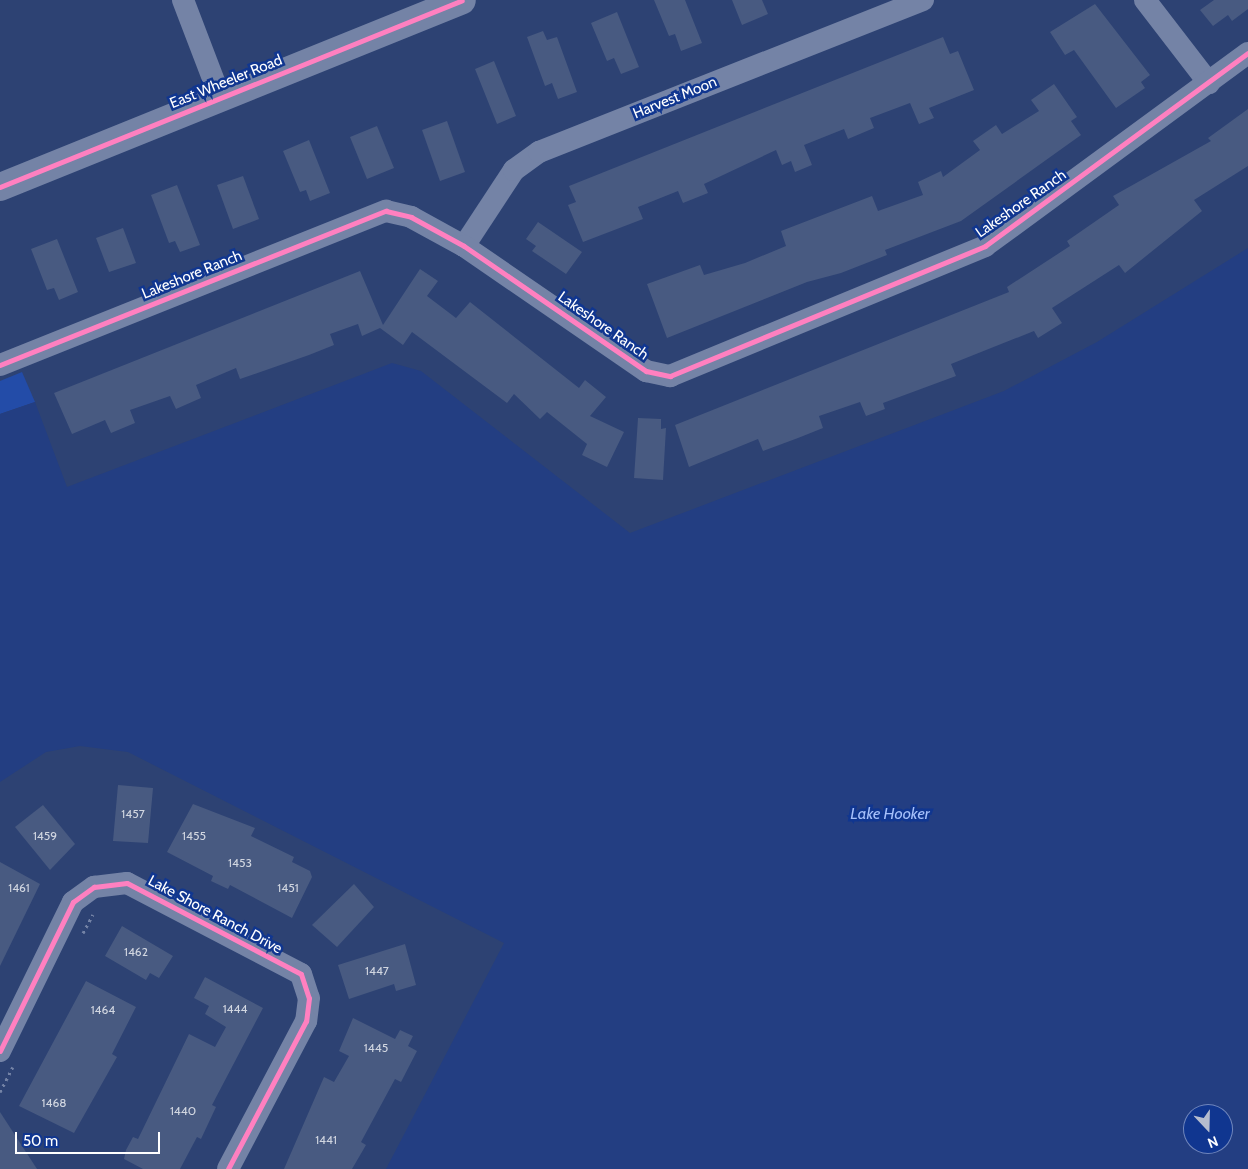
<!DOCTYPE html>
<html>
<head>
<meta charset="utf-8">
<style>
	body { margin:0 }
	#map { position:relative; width:1248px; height:1169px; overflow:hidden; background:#2d4273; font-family:Cabin,sans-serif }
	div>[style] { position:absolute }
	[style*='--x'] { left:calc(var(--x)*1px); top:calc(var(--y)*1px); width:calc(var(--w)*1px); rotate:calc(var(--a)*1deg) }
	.green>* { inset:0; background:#234ca8 }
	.water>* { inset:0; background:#233e82 }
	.building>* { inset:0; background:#485a81 }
	.path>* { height:3px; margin-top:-1.5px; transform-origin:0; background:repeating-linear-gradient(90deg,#7483a6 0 2.5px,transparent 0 6.5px) }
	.minor>* { height:22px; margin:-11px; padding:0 11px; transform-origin:11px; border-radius:11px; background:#7483a6 }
	.tertiary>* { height:28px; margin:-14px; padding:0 14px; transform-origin:14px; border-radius:14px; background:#7483a6 }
	.cycleway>* { height:5px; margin:-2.5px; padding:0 2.5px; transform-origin:2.5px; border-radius:2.5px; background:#ff80c0 }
	span { translate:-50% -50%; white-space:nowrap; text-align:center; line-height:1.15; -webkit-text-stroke:5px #103690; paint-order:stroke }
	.number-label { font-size:12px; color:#d1d6e0 }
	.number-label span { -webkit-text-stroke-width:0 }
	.street-label { font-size:15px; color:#fff }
	.water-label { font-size:16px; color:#a6c0fa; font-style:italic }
	.north { position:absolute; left:1183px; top:1104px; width:50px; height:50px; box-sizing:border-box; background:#103690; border:1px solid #7086bc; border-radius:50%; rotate:159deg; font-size:14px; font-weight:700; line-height:20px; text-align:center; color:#fff }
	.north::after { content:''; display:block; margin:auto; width:18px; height:22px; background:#b6bdce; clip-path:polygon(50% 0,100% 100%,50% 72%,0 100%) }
	.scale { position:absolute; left:15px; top:1132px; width:145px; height:22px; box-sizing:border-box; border:2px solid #fff; border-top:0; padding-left:6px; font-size:15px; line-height:18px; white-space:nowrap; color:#fff; -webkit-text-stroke:4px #103690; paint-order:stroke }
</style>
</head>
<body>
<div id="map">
	<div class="green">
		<div style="clip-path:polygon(22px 372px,35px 402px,0 414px,0 381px)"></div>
	</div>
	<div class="water">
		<div style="clip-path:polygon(evenodd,1248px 248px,1248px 1169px,386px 1169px,504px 943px,128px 752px,80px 746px,46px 752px,0 782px,0 414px,35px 402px,67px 487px,392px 363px,421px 371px,630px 533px,1004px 391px,1097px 342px,1248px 248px,1193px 1114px,1223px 1114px,1223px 1144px,1193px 1144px,1193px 1114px)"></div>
	</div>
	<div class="building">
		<div style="clip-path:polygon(654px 0,685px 0,702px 43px,681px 51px,675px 34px,669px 36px)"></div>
		<div style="clip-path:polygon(732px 0,762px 0,768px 14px,742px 25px)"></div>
		<div style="clip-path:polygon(1214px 0,1248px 0,1248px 9px,1232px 21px,1228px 15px,1213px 26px,1200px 10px)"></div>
		<div style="clip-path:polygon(1095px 4px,1150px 75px,1141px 82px,1145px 88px,1116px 108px,1074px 50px,1065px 55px,1050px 32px)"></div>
		<div style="clip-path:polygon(617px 12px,639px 67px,621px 74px,614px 58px,607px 61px,591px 23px)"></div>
		<div style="clip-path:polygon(543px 31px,547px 40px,557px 37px,577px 92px,558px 99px,552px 83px,545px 86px,527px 37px)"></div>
		<div style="clip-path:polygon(943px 37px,950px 54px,958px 51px,974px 90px,929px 108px,934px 118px,919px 124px,910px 103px,870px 118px,874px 128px,848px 139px,844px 129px,804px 145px,812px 165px,795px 172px,791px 161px,782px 165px,776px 150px,704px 184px,708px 193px,683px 203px,678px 191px,638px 207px,643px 219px,583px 242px,568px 205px,576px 202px,569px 186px)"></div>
		<div style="clip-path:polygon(494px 61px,516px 116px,497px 124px,475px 69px)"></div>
		<div style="clip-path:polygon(1054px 84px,1077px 117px,1071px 121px,1081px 135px,961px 221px,885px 250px,887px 255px,841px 273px,807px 282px,667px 338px,647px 284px,700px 265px,704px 275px,745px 263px,786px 246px,781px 231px,872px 196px,878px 211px,923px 195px,918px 182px,941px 171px,943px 177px,980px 150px,973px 141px,996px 125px,1002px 134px,1039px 111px,1031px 100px)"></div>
		<div style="clip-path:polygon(1248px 109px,1248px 166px,1194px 200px,1202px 211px,1125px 273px,1119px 265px,1052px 308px,1062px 323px,1038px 338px,1034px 331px,951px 364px,956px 376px,883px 403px,885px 409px,866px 416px,860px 402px,819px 416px,823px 428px,798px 438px,763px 451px,758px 439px,689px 467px,675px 425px,1009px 292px,1007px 287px,1070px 246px,1067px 241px,1119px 205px,1113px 196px,1211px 141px,1208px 138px)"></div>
		<div style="clip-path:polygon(447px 121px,465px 172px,440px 181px,422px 130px)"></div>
		<div style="clip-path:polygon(377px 126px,394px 168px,367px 179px,350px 137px)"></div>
		<div style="clip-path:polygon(309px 140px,330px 193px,310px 201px,306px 190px,300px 192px,283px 151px)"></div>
		<div style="clip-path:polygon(243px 176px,259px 219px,233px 229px,217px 185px)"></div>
		<div style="clip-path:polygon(177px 185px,200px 245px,180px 252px,175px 241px,169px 243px,151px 195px)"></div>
		<div style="clip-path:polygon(538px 222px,582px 252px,566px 274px,532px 251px,536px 246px,526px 239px)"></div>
		<div style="clip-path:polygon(123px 228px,136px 263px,109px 272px,96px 238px)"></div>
		<div style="clip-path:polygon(57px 239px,78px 292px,59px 300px,54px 288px,47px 290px,31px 249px)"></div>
		<div style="clip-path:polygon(420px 269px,438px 281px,427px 296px,456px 318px,470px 302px,579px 388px,585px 380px,606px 397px,590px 416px,624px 432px,607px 467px,582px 455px,587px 444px,547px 412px,540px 419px,514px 394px,507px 403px,412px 332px,403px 345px,380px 328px,362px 336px,358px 324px,330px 334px,334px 345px,309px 355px,240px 379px,236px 368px,196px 385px,201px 398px,176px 409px,170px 396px,130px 410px,135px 423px,111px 433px,105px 420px,72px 434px,54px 393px,360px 271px,383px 325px)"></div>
		<div style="clip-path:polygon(638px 418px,661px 419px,661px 429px,666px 428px,663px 480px,634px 478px)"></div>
		<div style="clip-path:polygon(118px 785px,153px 788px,148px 843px,113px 841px)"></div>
		<div style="clip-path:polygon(193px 804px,255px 828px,251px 836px,294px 857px,292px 862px,310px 871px,312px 877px,292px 918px,230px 885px,228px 889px,211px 881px,213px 876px,167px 852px)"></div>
		<div style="clip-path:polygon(43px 805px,75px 844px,50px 870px,15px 827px)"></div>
		<div style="clip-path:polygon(0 862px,40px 884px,0 966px)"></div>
		<div style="clip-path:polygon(354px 884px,374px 907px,337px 947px,312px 925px)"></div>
		<div style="clip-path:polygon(122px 926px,173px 956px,159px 978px,150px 973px,146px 980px,105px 956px)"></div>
		<div style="clip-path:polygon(405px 944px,416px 985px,396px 991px,394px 984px,349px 999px,338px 965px)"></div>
		<div style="clip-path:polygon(205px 977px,263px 1008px,212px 1105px,216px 1107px,201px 1139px,197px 1137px,180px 1169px,143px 1169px,124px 1159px,126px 1150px,133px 1137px,138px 1139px,189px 1034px,215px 1047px,226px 1027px,205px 1014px,209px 1006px,194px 998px)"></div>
		<div style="clip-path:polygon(86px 981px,136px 1007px,112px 1054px,117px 1057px,74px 1133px,19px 1106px)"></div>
		<div style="clip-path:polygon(353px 1018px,395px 1039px,400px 1030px,413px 1036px,408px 1046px,417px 1051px,401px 1082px,395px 1079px,361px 1142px,366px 1145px,352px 1169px,284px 1169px,324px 1077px,334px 1082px,349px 1056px,339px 1051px)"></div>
		<div style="clip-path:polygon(0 1112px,37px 1169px,0 1169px)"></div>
	</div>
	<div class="path">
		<div style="--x:83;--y:933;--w:21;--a:-62"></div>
		<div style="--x:0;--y:1092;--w:28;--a:-63"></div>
	</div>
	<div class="minor">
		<div style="--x:183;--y:0;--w:104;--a:69.1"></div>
		<div style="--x:1145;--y:0;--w:105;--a:52.4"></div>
		<div style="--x:464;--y:246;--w:91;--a:-56.7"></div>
		<div style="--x:514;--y:170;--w:31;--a:-36"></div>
		<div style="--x:539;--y:152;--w:413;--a:-21.6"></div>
		<div style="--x:0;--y:365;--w:416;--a:-21.8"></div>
		<div style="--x:386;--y:211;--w:26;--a:13"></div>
		<div style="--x:411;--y:217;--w:60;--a:28.7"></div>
		<div style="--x:464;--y:246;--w:221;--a:34.5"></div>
		<div style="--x:646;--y:371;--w:25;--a:12"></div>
		<div style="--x:670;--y:376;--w:341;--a:-22.4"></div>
		<div style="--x:985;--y:246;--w:326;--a:-36.3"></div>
		<div style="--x:0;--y:1051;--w:166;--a:-63.9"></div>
		<div style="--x:73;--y:902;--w:26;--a:-36"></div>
		<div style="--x:94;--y:887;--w:33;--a:-7"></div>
		<div style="--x:127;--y:883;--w:196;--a:27.6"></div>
		<div style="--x:301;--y:974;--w:25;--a:72"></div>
		<div style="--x:309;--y:998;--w:23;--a:97"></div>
		<div style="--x:306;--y:1021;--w:167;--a:117.8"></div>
	</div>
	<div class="tertiary">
		<div style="--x:0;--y:187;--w:498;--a:-22"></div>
	</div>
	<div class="cycleway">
		<div style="--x:0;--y:187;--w:498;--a:-22"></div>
		<div style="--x:0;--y:365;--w:416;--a:-21.8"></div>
		<div style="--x:386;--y:211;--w:26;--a:13"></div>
		<div style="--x:411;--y:217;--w:60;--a:28.7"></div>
		<div style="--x:464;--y:246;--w:221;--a:34.5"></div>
		<div style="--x:646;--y:371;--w:25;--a:12"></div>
		<div style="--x:670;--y:376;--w:341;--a:-22.4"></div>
		<div style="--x:985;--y:246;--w:326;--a:-36.3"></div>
		<div style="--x:0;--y:1051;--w:166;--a:-63.9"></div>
		<div style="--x:73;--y:902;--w:26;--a:-36"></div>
		<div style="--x:94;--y:887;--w:33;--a:-7"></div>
		<div style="--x:127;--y:883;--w:196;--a:27.6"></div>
		<div style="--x:301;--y:974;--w:25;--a:72"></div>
		<div style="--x:309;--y:998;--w:23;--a:97"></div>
		<div style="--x:306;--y:1021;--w:167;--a:117.8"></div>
	</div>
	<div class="number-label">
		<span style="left:133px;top:814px">1457</span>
		<span style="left:45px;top:836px">1459</span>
		<span style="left:194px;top:836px">1455</span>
		<span style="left:240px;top:863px">1453</span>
		<span style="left:19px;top:888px">1461</span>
		<span style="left:288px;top:888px">1451</span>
		<span style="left:136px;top:952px">1462</span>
		<span style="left:377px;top:971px">1447</span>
		<span style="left:235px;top:1009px">1444</span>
		<span style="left:103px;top:1010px">1464</span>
		<span style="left:376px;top:1048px">1445</span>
		<span style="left:54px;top:1103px">1468</span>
		<span style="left:183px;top:1111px">1440</span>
		<span style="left:326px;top:1140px">1441</span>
	</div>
	<div class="street-label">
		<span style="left:226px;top:82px;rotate:-22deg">East Wheeler Road</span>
		<span style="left:675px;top:98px;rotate:-22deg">Harvest Moon</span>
		<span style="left:1021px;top:204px;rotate:-35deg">Lakeshore Ranch</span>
		<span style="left:192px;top:275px;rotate:-22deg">Lakeshore Ranch</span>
		<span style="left:603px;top:326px;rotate:35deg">Lakeshore Ranch</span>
		<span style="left:215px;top:915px;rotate:28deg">Lake Shore Ranch Drive</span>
	</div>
	<div class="water-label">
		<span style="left:890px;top:814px">Lake Hooker</span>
	</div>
	<div class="north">N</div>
	<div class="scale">50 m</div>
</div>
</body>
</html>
